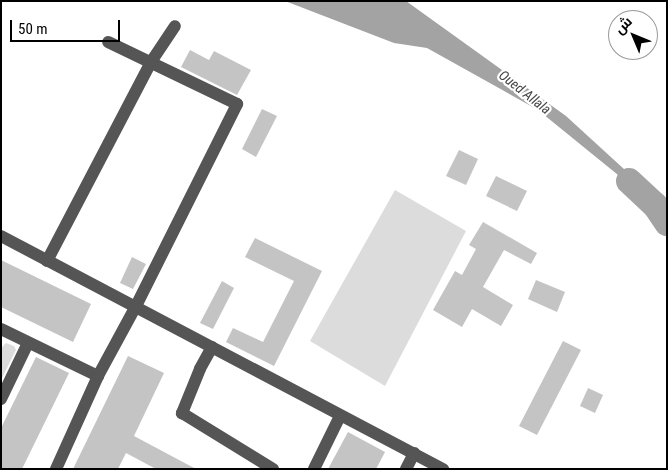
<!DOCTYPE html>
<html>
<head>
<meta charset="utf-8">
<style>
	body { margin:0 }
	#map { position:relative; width:668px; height:470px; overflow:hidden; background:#fff; font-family:"Roboto Condensed",Cairo,sans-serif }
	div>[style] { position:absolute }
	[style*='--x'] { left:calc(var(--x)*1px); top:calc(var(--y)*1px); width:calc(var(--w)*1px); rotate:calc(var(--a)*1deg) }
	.green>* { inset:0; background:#dcdcdc }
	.water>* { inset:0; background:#a3a3a3 }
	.river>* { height:26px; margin:-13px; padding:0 13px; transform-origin:13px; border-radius:13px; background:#a3a3a3 }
	.building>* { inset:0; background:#c4c4c4 }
	.minor>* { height:12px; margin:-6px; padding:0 6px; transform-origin:6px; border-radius:6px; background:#555 }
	span { translate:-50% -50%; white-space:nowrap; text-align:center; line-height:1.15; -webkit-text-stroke:4.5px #fff; paint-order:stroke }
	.water-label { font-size:14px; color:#444; font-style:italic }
	.frame { position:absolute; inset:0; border:2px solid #000; pointer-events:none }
	.north { position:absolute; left:608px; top:10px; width:50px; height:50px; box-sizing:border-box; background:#fff; border:1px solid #999; border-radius:50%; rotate:315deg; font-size:14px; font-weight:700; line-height:20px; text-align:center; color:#000 }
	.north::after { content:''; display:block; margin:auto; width:18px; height:22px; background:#000; clip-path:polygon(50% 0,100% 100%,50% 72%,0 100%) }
	.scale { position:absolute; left:10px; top:20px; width:110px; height:22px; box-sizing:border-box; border:2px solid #000; border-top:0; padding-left:6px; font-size:15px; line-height:18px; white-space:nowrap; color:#000; -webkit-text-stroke:4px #fff; paint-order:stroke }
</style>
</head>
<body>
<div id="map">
	<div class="green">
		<div style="clip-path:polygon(395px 190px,466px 231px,385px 386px,310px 341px)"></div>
		<div style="clip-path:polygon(6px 343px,14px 346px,16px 350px,1px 380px,1px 348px)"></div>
	</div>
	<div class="water">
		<div style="clip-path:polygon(285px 1px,406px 1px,566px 116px,648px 191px,655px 205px,538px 110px,427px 48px,394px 43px)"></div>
	</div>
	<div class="river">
		<div style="--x:629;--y:181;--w:35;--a:43"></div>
		<div style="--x:655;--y:205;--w:22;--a:56"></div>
	</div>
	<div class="building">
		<div style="clip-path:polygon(190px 50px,209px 60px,214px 51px,251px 70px,237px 95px,181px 67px)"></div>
		<div style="clip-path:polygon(262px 109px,277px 116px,256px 157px,242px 149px)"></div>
		<div style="clip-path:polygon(459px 150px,478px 159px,466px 185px,446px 176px)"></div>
		<div style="clip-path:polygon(496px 176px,527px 191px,517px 211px,486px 196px)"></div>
		<div style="clip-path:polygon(483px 222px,537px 253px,531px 264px,504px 250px,483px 287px,513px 305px,501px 326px,472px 309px,462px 327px,433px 310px,455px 271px,462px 275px,476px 249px,469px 245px)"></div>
		<div style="clip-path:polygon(255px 238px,322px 271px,274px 366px,226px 342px,233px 328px,263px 342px,294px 281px,245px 257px)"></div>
		<div style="clip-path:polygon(132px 257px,146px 264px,133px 289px,120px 283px)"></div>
		<div style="clip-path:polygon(1px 260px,91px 304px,73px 342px,1px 307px)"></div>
		<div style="clip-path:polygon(536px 280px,565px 292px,557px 312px,528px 299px)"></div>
		<div style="clip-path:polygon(222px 281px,234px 288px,213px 329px,200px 323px)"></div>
		<div style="clip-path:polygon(563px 341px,581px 350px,537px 435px,519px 426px)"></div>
		<div style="clip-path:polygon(128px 356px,164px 373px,134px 436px,196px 469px,156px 469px,126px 453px,118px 469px,73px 469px)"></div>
		<div style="clip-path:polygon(36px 357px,69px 373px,22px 469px,1px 469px,1px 428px)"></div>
		<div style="clip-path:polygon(588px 388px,603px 395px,595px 413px,580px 406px)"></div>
		<div style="clip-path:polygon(348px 432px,385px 452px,376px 469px,328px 469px)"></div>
	</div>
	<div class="minor">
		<div style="--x:1;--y:236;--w:500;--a:27.8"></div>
		<div style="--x:47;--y:261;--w:225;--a:-62.4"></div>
		<div style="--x:151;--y:62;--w:43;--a:-56.3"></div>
		<div style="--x:1;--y:329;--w:108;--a:25.9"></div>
		<div style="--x:98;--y:376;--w:102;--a:114.3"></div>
		<div style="--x:212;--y:347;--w:25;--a:119"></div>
		<div style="--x:200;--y:369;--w:48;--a:112.2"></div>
		<div style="--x:182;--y:413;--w:107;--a:31.6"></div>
		<div style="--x:98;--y:376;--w:80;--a:-61.5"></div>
		<div style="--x:136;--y:306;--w:226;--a:-63.4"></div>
		<div style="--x:237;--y:104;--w:143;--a:-154.3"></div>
		<div style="--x:1;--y:399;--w:62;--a:-64.3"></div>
		<div style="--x:314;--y:469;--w:59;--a:-63.9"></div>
		<div style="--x:406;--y:469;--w:18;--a:-63"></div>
	</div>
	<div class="water-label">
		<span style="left:525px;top:92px;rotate:38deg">Oued Allala</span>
	</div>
	<div class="frame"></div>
	<div class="north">ش</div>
	<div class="scale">50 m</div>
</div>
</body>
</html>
